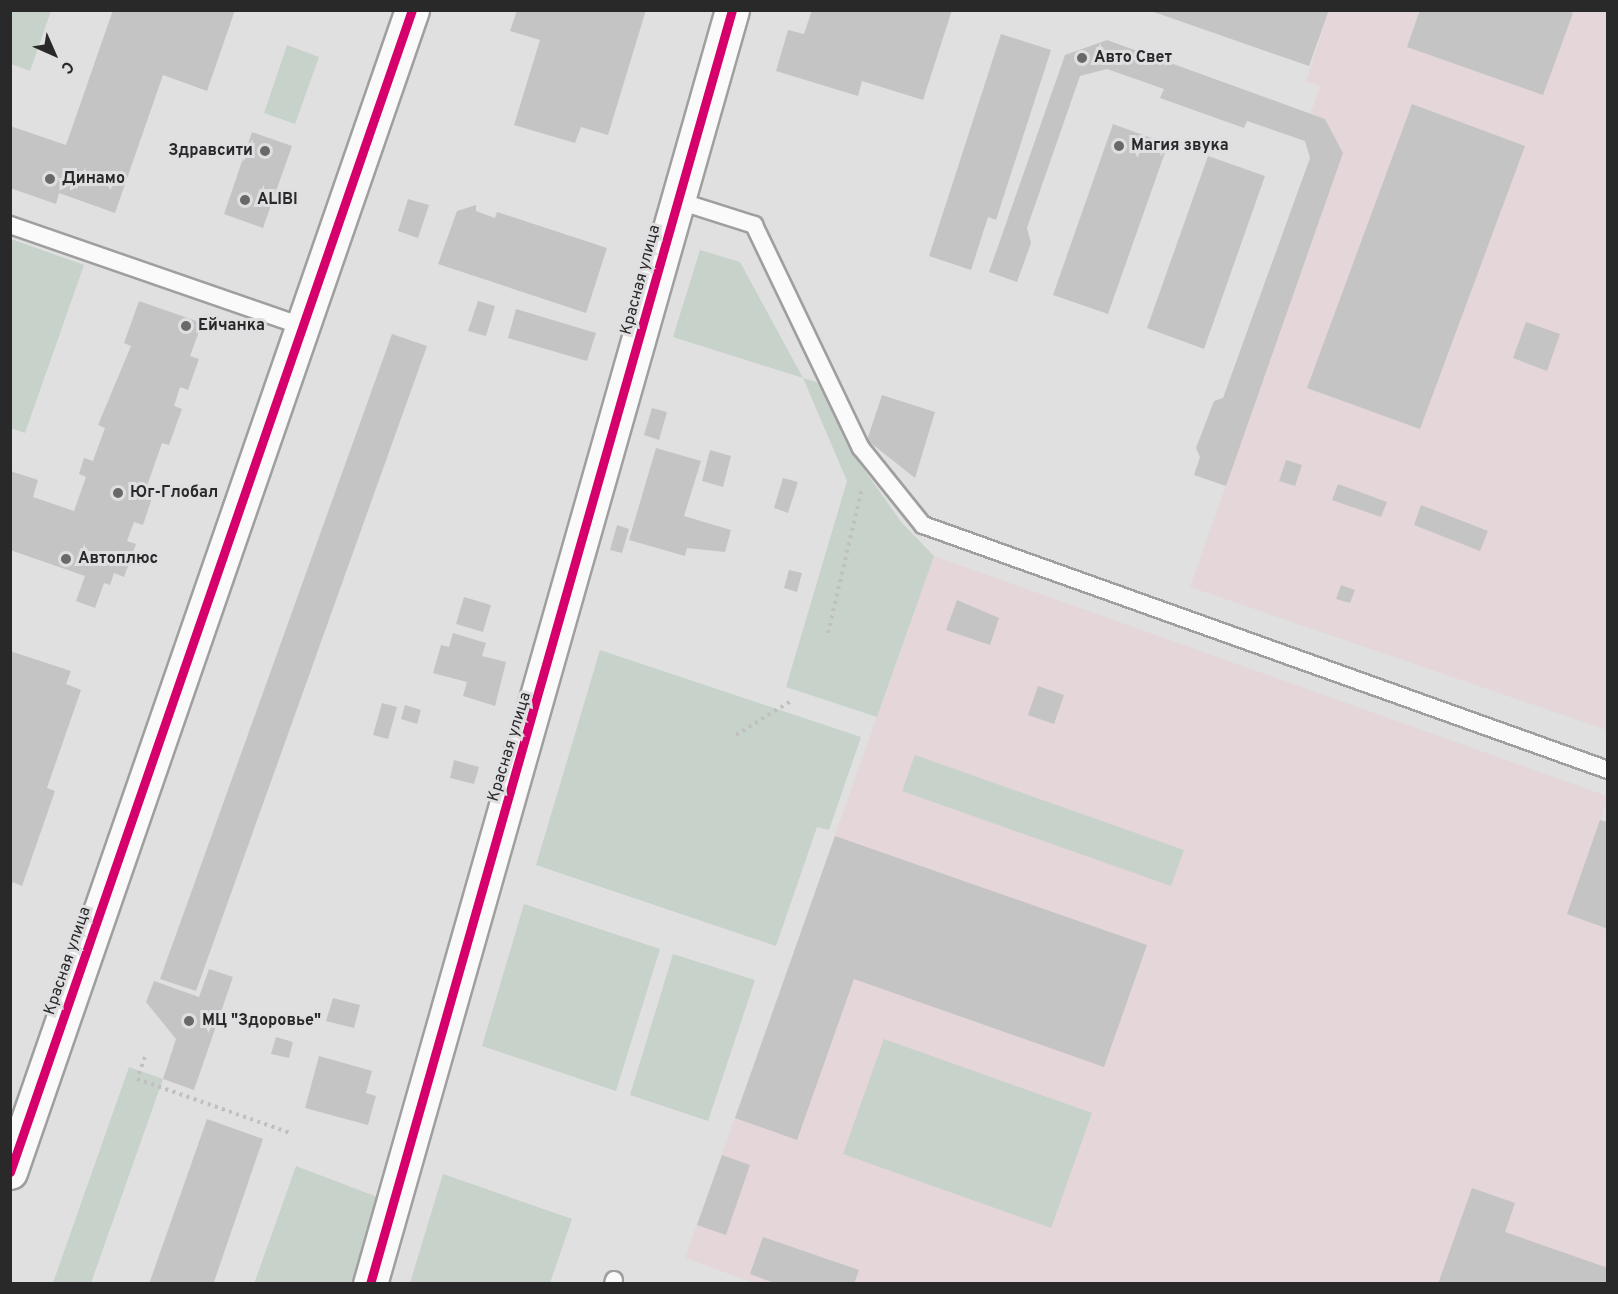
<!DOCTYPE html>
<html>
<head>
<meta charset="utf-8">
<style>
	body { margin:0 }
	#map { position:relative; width:1618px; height:1294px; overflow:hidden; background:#e0e0e0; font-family:Overpass,sans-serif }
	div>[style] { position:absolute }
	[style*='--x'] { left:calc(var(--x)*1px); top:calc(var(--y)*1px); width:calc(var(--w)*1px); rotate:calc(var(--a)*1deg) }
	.industrial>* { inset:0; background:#e4d6d9 }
	.green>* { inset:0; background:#c7d2cb }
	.building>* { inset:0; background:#c4c4c4 }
	.path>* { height:4px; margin-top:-2px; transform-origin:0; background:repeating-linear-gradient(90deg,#c0c0c0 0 3px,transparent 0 7.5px) }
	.roads { filter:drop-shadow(2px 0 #9f9f9f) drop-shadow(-2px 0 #9f9f9f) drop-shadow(0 2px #9f9f9f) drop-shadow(0 -2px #9f9f9f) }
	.service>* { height:16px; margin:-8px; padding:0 8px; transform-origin:8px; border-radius:8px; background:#fafafa }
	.minor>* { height:33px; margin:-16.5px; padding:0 16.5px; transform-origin:16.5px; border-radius:16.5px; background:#fafafa }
	.tertiary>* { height:33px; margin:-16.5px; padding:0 16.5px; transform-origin:16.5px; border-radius:16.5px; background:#fafafa }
	.cycleway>* { height:9px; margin:-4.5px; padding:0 4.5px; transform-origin:4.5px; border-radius:4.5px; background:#d6006c }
	.dots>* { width:16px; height:16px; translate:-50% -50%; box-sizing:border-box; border:3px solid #dfdfe1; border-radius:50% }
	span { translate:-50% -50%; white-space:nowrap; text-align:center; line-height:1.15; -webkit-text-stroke:6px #dfdfe1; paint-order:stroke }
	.poi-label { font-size:16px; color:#29292a; font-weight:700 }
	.left { translate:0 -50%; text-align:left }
	.right { translate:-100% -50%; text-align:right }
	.street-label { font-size:16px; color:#29292a }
	.frame { position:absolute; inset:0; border:12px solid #29292a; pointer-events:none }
	.north { position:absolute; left:24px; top:24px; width:60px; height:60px; -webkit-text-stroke:4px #dfdfe1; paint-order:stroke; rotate:135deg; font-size:16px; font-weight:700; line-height:24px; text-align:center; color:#29292a }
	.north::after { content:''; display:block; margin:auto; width:21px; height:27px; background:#29292a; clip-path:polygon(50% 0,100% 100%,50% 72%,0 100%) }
</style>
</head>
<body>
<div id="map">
	<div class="industrial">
		<div style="clip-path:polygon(1329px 11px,1607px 11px,1607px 730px,1190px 587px,1343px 153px,1325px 119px,1311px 113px,1320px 86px,1306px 81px)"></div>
		<div style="clip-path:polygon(934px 556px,1607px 796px,1601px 820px,1608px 822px,1607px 1283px,757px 1284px,685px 1258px)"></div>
	</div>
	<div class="green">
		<div style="clip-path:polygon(11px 10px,51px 11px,30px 71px,11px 64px)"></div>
		<div style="clip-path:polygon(287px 45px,319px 57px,295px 124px,264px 113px)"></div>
		<div style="clip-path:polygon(11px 239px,84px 265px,25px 433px,11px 428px)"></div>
		<div style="clip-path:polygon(700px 250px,740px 262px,803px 378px,819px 383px,853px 454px,902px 523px,934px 556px,877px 717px,786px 687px,847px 481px,803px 378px,673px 337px)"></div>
		<div style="clip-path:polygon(600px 650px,861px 737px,829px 830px,817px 827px,776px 946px,536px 865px)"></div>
		<div style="clip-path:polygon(915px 755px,1184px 850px,1171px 886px,902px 791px)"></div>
		<div style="clip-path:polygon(524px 904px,660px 949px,616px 1091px,482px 1046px)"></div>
		<div style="clip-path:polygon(673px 954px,755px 980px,708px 1121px,630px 1095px)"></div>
		<div style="clip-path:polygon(884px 1039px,1092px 1113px,1051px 1228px,843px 1154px)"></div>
		<div style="clip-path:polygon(129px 1067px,163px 1079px,91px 1283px,53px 1283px)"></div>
		<div style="clip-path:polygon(296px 1166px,380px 1198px,356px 1283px,254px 1284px)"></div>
		<div style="clip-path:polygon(443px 1174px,572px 1219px,550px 1283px,410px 1283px)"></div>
	</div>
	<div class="building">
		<div style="clip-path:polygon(113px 10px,235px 10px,207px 91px,163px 75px,115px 213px,59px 193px,56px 204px,10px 188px,10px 126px,66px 145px)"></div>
		<div style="clip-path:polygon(517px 10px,646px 10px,608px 135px,581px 127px,575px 143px,514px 125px,540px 40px,510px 31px)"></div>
		<div style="clip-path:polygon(812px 10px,952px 10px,923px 100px,862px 81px,858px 96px,776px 71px,788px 30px,804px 34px)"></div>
		<div style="clip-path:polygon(1148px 10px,1329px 10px,1309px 66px)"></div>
		<div style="clip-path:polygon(1420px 10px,1565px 10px,1573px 13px,1543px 95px,1407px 47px)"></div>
		<div style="clip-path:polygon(1001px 34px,1051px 50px,996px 220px,988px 217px,971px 270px,929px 256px)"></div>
		<div style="clip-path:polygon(1107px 40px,1325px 119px,1343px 153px,1226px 486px,1194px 475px,1200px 457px,1196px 448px,1214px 401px,1223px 398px,1310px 158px,1305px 141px,1247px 121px,1244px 128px,1160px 98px,1164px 89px,1107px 69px,1080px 76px,1027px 228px,1031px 243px,1017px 282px,989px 272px,1065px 55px)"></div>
		<div style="clip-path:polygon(1412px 104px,1525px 146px,1420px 429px,1307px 388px)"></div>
		<div style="clip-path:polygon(1113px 124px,1168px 144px,1108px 314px,1053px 295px)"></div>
		<div style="clip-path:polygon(252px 132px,292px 146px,263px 228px,224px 214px)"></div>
		<div style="clip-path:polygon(1208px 156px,1265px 176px,1204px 349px,1147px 328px)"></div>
		<div style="clip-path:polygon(408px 199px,429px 205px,418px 238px,398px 231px)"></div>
		<div style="clip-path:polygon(476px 205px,476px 211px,495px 218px,497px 212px,607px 248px,586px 313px,438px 264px,457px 211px)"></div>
		<div style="clip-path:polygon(139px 301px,202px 323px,190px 356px,199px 359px,188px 390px,180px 387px,174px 406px,182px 409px,169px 445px,162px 443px,147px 486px,155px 489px,143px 525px,134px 522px,127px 541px,136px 544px,124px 577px,114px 573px,110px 585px,104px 583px,95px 608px,76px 601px,85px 576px,10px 550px,10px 471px,38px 480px,33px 497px,74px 511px,86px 477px,79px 474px,84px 458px,93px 461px,105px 428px,98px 425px,131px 346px,124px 343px)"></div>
		<div style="clip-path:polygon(478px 301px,495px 306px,486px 336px,468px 331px)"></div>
		<div style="clip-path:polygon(516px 309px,596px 333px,587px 361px,508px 338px)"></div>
		<div style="clip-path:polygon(1526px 322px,1560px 334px,1547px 371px,1513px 358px)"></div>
		<div style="clip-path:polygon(392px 334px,427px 346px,196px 991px,160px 979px)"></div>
		<div style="clip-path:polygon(882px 395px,935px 412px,915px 478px,867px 440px)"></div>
		<div style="clip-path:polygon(652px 408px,667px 412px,659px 440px,644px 435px)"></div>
		<div style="clip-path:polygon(656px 448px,701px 461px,684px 516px,731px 530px,725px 552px,687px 548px,685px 556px,629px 540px)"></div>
		<div style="clip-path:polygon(710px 450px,731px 456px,723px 487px,702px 481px)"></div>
		<div style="clip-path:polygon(1286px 460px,1302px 465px,1295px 486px,1279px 481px)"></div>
		<div style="clip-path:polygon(783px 478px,798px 482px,788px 513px,774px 508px)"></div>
		<div style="clip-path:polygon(1338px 484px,1387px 502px,1381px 517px,1332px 500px)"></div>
		<div style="clip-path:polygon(1421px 505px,1488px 531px,1480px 551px,1414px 525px)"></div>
		<div style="clip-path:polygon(617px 525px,629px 529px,622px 553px,610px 550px)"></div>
		<div style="clip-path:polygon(789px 570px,802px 573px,797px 592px,784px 588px)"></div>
		<div style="clip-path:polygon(1341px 585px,1355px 590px,1350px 603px,1336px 599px)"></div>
		<div style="clip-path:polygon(464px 597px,491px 605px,483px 632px,456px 624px)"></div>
		<div style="clip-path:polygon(957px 600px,999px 618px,990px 645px,946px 630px)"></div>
		<div style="clip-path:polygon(453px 633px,486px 643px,482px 656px,506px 662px,495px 706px,463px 696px,467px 682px,433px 673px,441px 645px,449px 647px)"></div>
		<div style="clip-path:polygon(10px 651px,71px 671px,66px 684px,81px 690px,47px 788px,55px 791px,22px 886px,13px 882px,11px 888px)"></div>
		<div style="clip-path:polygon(1038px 686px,1064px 695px,1054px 724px,1028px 715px)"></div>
		<div style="clip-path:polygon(382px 703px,397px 707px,388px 739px,373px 735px)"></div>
		<div style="clip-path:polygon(405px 705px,421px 710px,417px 724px,401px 719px)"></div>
		<div style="clip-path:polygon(454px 760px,479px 767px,474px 784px,450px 778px)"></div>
		<div style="clip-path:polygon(1600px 820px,1608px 822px,1608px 929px,1567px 914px)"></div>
		<div style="clip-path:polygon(835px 836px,1147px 945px,1104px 1067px,854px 979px,797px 1140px,735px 1118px)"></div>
		<div style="clip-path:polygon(209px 969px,233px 977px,194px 1090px,163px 1079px,176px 1039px,146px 1002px,154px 981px,199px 997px)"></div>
		<div style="clip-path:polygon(333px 998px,360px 1005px,354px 1028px,326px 1021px)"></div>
		<div style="clip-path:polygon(276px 1037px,293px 1042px,289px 1058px,271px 1054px)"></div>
		<div style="clip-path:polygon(319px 1056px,372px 1071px,366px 1093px,376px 1096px,368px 1125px,305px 1108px)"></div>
		<div style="clip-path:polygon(207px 1119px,263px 1139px,214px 1282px,149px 1284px)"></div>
		<div style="clip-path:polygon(722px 1155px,750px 1165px,726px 1235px,697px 1225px)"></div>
		<div style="clip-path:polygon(1472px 1188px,1515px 1203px,1505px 1232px,1608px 1268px,1608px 1284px,1438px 1284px)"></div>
		<div style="clip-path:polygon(763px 1237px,859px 1270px,854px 1284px,777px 1284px,750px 1274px)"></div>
	</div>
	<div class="path">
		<div style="--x:828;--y:633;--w:149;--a:-76.8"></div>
		<div style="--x:736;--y:735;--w:65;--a:-31.7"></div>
		<div style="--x:145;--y:1057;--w:23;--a:110"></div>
		<div style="--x:137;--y:1079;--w:162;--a:19.4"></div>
	</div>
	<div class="roads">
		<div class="service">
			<div style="--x:679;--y:201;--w:79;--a:17.7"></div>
			<div style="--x:754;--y:225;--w:247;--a:64.4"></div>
			<div style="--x:861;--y:448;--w:99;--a:51.2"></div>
			<div style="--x:923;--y:525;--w:727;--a:19.68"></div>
			<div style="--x:10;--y:225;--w:311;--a:19.1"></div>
			<div style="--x:613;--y:1284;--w:4;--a:-76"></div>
		</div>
		<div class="minor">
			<div style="--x:370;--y:1284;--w:1324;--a:-74.14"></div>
		</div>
		<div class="tertiary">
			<div style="--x:10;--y:1172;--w:1230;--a:-70.92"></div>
		</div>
	</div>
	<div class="cycleway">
		<div style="--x:10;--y:1172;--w:1230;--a:-70.92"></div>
		<div style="--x:370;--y:1284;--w:1324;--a:-74.14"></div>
	</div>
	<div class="dots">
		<div style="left:1082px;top:58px;background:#69696a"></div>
		<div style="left:1119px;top:146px;background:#69696a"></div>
		<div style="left:265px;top:151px;background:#69696a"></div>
		<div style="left:50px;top:179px;background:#69696a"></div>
		<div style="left:245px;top:200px;background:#69696a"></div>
		<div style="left:186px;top:326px;background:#69696a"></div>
		<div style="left:118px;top:493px;background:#69696a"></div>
		<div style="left:66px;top:559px;background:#69696a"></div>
		<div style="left:189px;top:1021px;background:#69696a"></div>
	</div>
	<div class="poi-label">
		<span class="left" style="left:1094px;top:58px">Авто Свет</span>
		<span class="left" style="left:1131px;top:146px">Магия звука</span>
		<span class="right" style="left:253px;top:151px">Здравсити</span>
		<span class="left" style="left:62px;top:179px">Динамо</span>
		<span class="left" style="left:257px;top:200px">ALIBI</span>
		<span class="left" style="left:198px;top:326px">Ейчанка</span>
		<span class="left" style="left:130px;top:493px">Юг-Глобал</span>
		<span class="left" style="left:78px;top:559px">Автоплюс</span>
		<span class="left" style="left:202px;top:1021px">МЦ "Здоровье"</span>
	</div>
	<div class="street-label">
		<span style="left:641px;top:280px;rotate:-75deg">Красная улица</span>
		<span style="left:510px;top:747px;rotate:-73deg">Красная улица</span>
		<span style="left:68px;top:961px;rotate:-71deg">Красная улица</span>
	</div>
	<div class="frame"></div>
	<div class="north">С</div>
</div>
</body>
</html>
